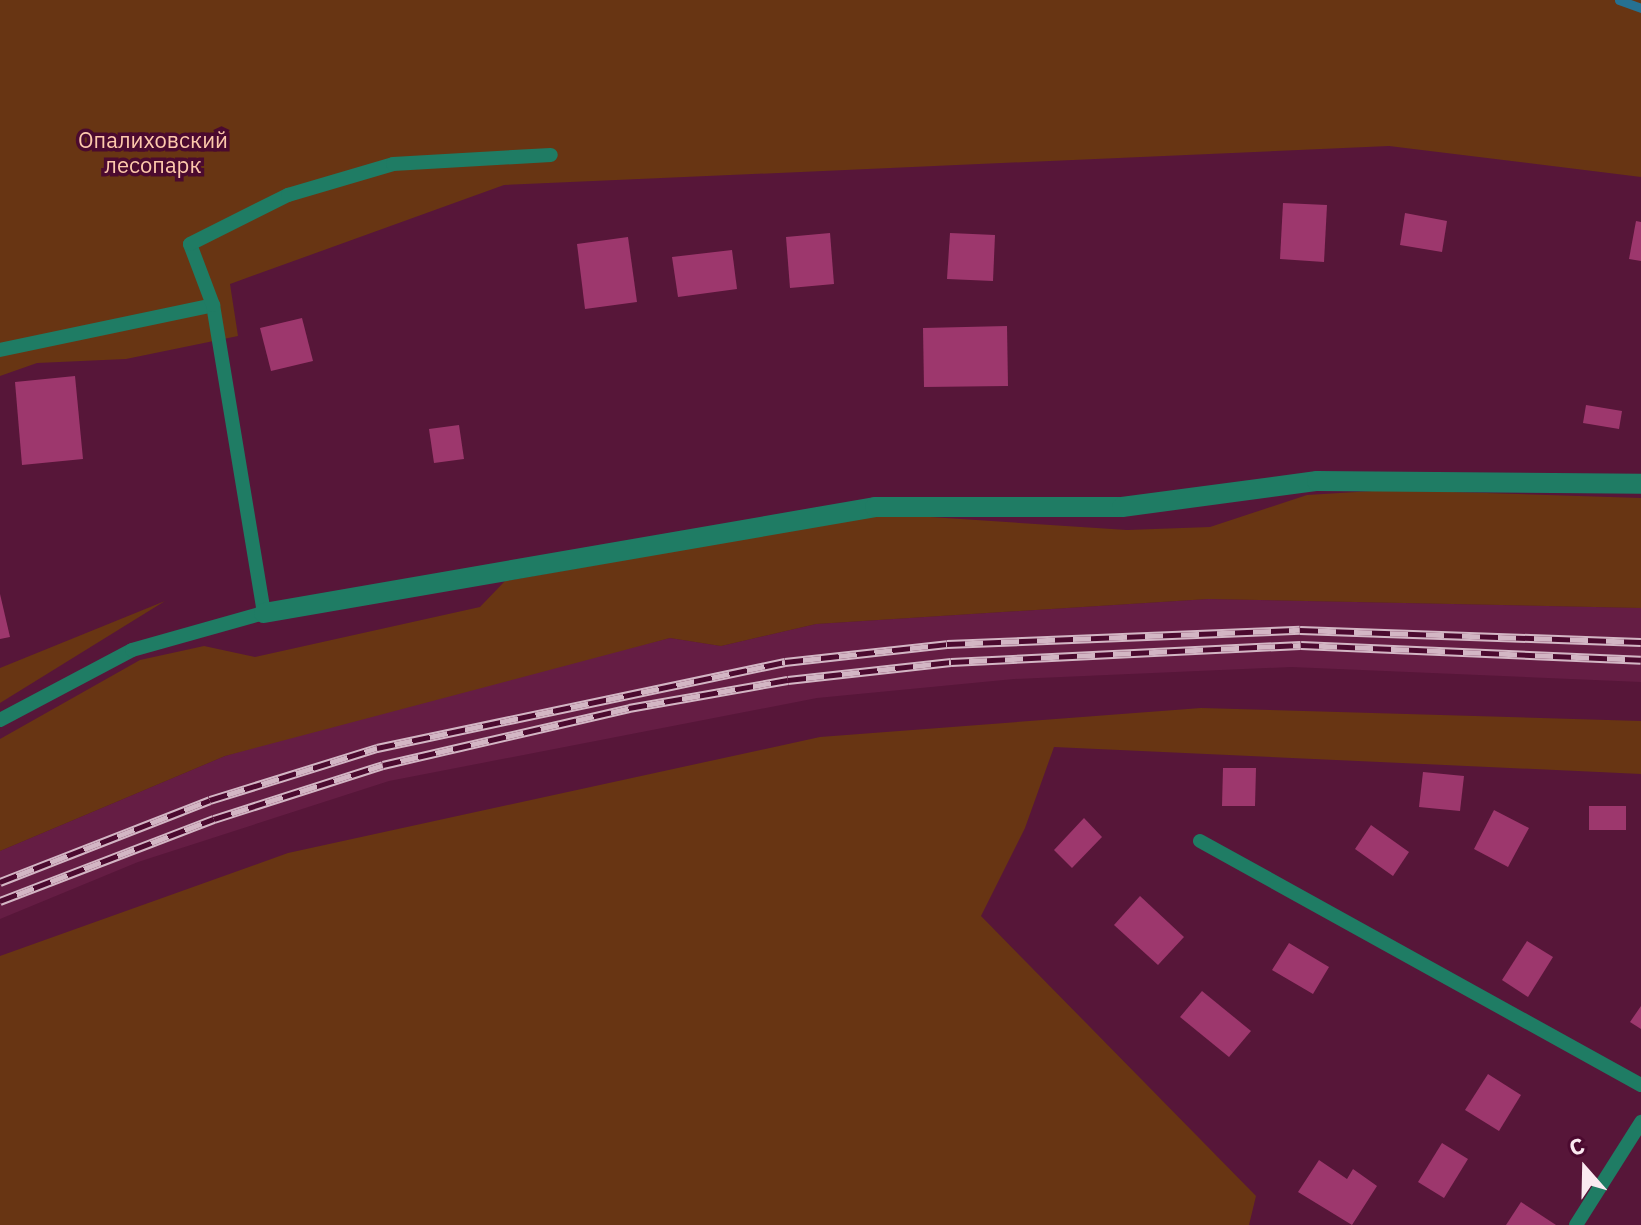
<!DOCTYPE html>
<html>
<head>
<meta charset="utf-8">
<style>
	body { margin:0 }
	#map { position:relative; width:1641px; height:1225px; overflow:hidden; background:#571639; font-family:"IBM Plex Sans",sans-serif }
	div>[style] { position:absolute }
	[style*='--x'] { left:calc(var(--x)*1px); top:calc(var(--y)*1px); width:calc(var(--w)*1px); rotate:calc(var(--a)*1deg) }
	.built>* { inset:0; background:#651d44 }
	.green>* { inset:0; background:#683513 }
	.stream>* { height:9px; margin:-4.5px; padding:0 4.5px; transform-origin:4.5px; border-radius:4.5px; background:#267192 }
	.building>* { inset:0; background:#9d376d }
	.lane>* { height:14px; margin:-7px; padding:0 7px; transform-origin:7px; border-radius:7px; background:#1f7c64 }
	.street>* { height:20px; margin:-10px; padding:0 10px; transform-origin:10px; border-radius:10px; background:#1f7c64 }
	.rail>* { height:9px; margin-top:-4.5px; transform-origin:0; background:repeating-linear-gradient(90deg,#4b0a2f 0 18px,#d3b6c4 0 36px); box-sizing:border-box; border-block:2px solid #d3b6c4 }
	span { translate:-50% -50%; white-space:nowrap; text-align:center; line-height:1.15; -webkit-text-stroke:7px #4b0a2f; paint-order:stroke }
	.park-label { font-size:22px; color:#fdc9ac }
	.north { position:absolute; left:1545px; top:1129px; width:80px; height:80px; -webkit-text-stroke:6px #4b0a2f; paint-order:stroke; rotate:340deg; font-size:22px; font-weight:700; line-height:32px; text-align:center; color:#fbeaf1 }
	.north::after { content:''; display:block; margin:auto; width:28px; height:36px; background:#fbeaf1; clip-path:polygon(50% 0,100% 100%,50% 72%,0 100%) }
</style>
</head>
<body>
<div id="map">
	<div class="built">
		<div style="clip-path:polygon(1208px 599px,1641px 608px,1641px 682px,1291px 667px,1014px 679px,817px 698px,389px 781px,138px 862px,0 919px,0 851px,225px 756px,378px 711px,670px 638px,721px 646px,816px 624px)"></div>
	</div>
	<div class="green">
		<div style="clip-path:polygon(0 0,1641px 0,1641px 177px,1389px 146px,504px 185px,230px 284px,238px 336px,126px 359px,37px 363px,0 376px)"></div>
		<div style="clip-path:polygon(1389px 490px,1641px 498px,1641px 608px,1208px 599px,816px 624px,721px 646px,670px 638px,225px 756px,0 851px,0 739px,140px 660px,204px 646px,255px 657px,480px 607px,505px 581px,885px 514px,1127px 530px,1210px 527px,1307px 495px)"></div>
		<div style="clip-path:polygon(165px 601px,0 703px,0 668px)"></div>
		<div style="clip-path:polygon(1201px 708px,1641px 721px,1641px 774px,1054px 747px,1025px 828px,981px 916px,1256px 1196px,1249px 1225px,0 1225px,0 956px,288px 853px,820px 737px)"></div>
	</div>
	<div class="stream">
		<div style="--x:1619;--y:0;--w:23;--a:20"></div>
	</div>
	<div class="building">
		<div style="clip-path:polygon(1283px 203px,1327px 205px,1324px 262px,1280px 259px)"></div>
		<div style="clip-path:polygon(1405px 213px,1447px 221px,1442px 252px,1400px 245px)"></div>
		<div style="clip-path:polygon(1636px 221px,1641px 222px,1641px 261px,1629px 259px)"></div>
		<div style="clip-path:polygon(830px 233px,834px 284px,790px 288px,786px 237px)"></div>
		<div style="clip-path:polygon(950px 233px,995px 235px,993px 281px,947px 279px)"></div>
		<div style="clip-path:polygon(628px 237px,637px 302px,585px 309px,577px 244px)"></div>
		<div style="clip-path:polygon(732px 250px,737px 289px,678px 297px,672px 257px)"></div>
		<div style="clip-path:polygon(302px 318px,313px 361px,271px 371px,260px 328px)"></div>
		<div style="clip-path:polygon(1007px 326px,1008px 386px,924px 387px,923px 328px)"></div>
		<div style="clip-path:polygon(75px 376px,83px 459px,22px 465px,15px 382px)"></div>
		<div style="clip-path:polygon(1586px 405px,1622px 411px,1619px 429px,1583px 423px)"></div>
		<div style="clip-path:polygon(459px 425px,464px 459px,434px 463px,429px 429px)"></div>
		<div style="clip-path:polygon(0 594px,10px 637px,0 639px)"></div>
		<div style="clip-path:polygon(1223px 768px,1256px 768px,1255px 806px,1222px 806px)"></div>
		<div style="clip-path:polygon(1423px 772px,1464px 776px,1460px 811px,1419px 807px)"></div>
		<div style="clip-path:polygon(1589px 806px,1626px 806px,1626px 830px,1589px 830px)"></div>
		<div style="clip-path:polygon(1494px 810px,1529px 828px,1508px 867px,1474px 849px)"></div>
		<div style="clip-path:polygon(1084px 818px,1102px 837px,1072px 868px,1054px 850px)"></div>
		<div style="clip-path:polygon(1371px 825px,1409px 852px,1393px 876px,1355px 849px)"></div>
		<div style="clip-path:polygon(1140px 896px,1184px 937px,1158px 965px,1114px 925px)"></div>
		<div style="clip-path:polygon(1527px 941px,1553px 957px,1528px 997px,1502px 980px)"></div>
		<div style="clip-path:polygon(1289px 943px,1329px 967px,1313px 994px,1272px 970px)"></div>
		<div style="clip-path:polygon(1202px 991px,1251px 1031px,1229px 1057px,1180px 1017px)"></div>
		<div style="clip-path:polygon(1641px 1006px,1641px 1029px,1630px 1022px)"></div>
		<div style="clip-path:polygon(1488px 1074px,1521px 1095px,1499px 1131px,1465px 1110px)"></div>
		<div style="clip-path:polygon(1442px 1143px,1468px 1159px,1444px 1198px,1418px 1182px)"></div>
		<div style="clip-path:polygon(1319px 1160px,1347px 1179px,1353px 1169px,1377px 1186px,1352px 1225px,1298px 1192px)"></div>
		<div style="clip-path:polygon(1521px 1202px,1556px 1225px,1506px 1225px)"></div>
	</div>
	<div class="lane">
		<div style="--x:0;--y:350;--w:218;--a:-11.9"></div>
		<div style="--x:0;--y:720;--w:149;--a:-27.9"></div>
		<div style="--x:132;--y:650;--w:137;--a:-15.7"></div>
		<div style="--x:264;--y:613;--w:312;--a:-99.4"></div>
		<div style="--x:213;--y:305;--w:65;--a:-110.7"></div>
		<div style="--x:190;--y:244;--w:110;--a:-26.6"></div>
		<div style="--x:288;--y:195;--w:109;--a:-16.4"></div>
		<div style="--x:393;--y:164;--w:158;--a:-3.3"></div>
		<div style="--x:1200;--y:841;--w:504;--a:28.96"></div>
		<div style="--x:1576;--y:1225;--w:122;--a:-57.7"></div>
	</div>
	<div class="street">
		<div style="--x:264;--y:613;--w:620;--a:-9.84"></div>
		<div style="--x:875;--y:507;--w:247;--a:0"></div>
		<div style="--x:1122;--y:507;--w:197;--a:-7.6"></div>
		<div style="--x:1317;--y:481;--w:324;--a:0.5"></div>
	</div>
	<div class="rail">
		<div style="--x:0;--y:882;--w:225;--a:-21.3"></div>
		<div style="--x:210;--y:800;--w:175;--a:-17.3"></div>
		<div style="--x:377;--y:748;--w:417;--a:-11.9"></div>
		<div style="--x:785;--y:662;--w:163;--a:-6.3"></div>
		<div style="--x:947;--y:644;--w:353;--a:-2.3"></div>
		<div style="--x:1300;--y:630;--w:341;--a:2"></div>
		<div style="--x:0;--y:901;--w:229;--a:-21"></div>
		<div style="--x:214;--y:819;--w:177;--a:-17.7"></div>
		<div style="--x:383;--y:765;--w:253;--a:-13"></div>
		<div style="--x:629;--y:708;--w:161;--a:-10"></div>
		<div style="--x:788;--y:680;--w:164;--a:-6.3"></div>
		<div style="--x:951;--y:662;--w:350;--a:-2.8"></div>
		<div style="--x:1301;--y:645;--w:340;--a:2.5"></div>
	</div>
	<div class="park-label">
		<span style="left:153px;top:152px">Опалиховский<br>лесопарк</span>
	</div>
	<div class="north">С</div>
</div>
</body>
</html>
